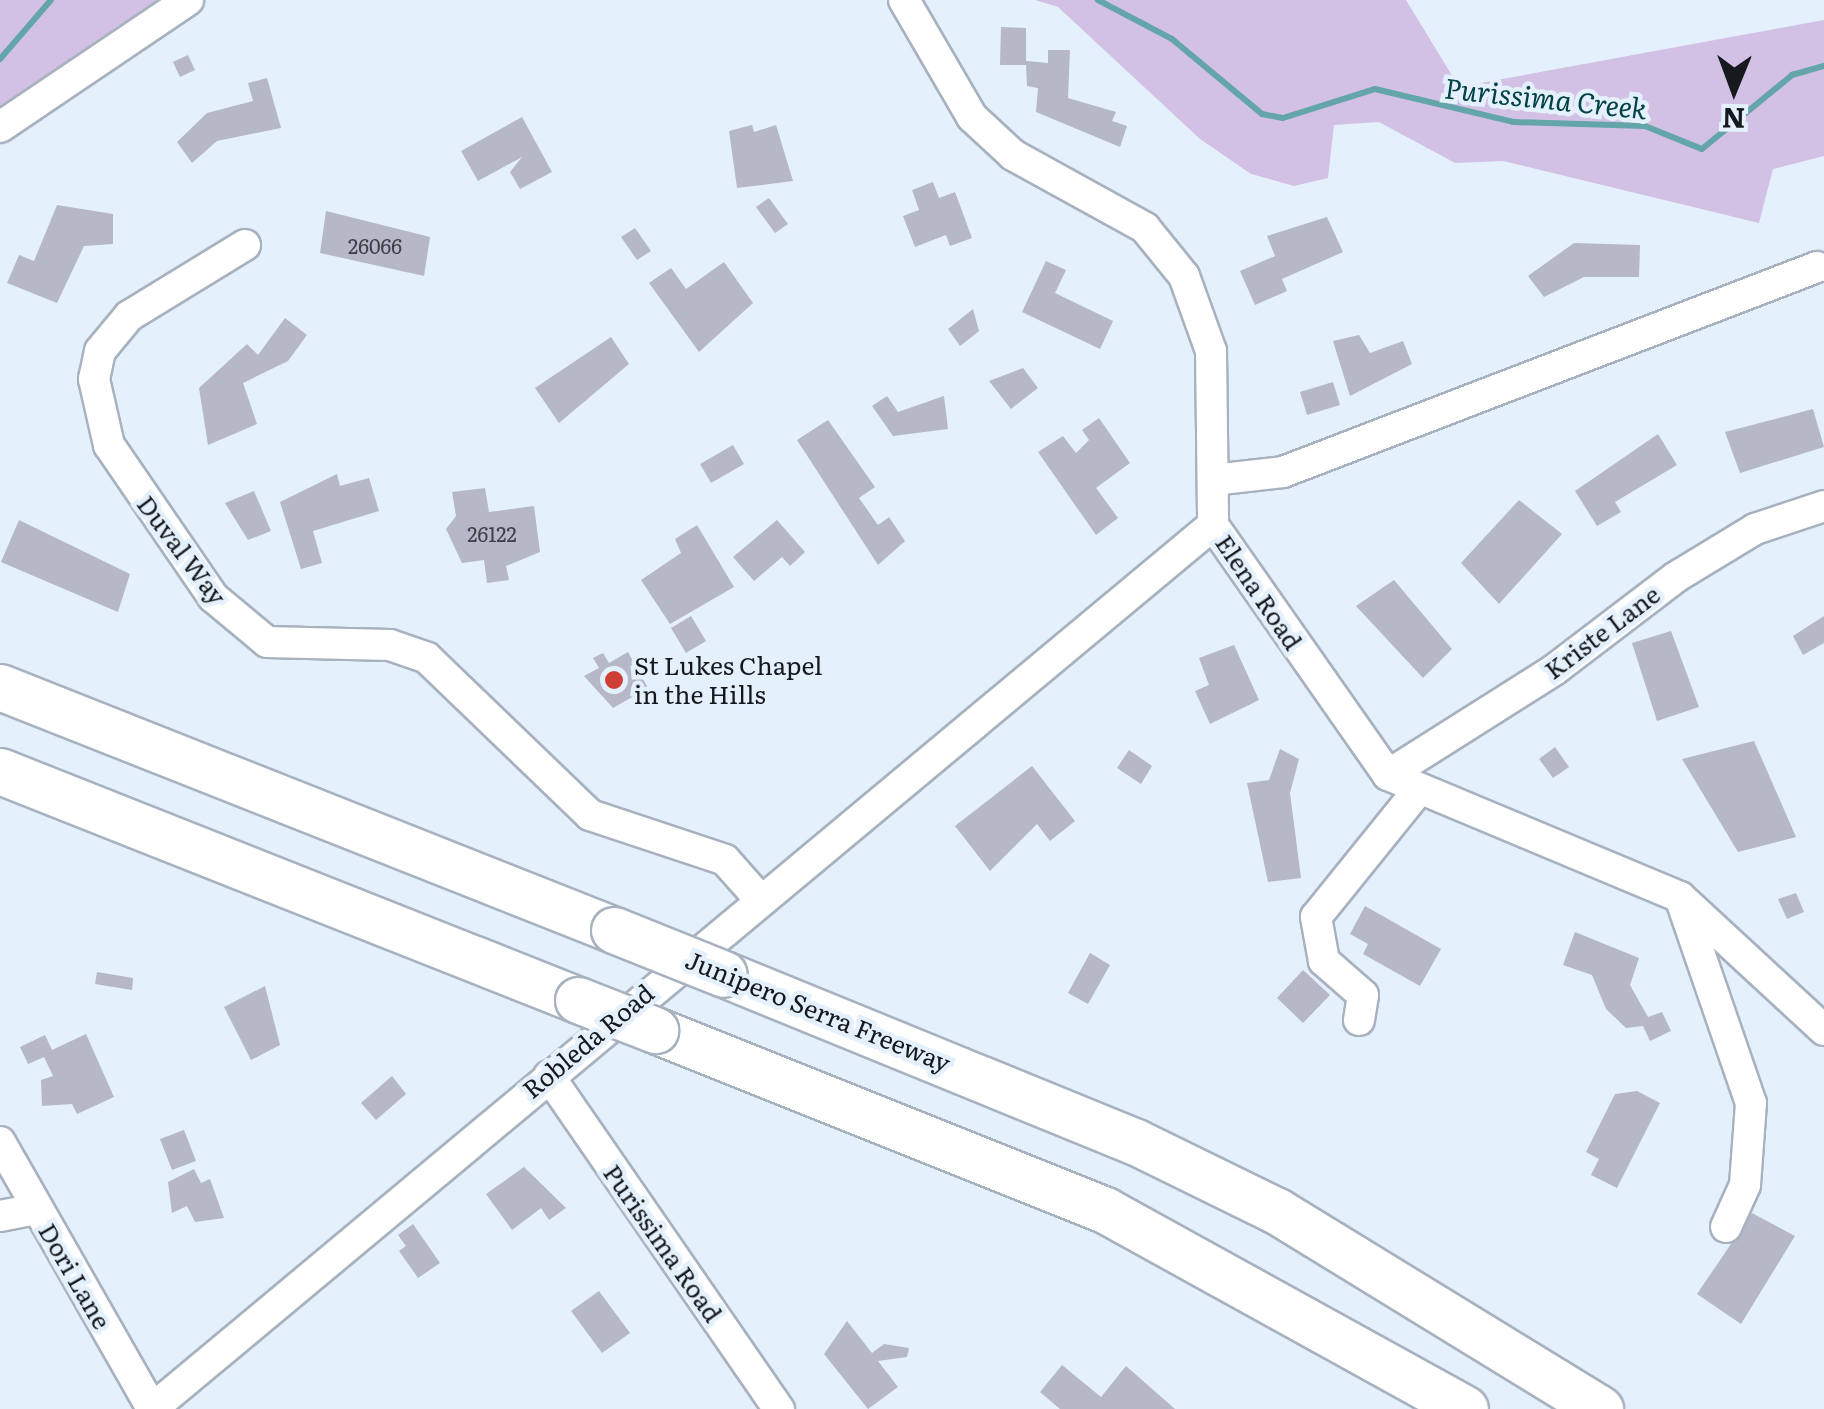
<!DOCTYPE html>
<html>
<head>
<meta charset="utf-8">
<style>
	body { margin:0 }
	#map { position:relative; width:1824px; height:1409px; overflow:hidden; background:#e5f0fd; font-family:Literata,serif }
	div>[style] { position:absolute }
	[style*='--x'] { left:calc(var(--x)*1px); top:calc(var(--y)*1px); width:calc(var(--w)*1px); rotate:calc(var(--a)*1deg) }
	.green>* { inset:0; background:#d2c1e4 }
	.stream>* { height:6px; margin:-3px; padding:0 3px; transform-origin:3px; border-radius:3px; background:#63a5a8 }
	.building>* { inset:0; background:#b6b7c7 }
	.roads { filter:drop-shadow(2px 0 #a8b2bf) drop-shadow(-2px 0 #a8b2bf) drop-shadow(0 2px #a8b2bf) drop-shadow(0 -2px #a8b2bf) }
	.minor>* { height:30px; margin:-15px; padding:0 15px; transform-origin:15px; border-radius:15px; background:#fff }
	.highway>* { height:45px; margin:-22.5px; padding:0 22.5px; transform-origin:22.5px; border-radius:22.5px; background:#fff }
	.bridges { filter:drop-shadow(2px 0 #a8b2bf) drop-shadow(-2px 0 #a8b2bf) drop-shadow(0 2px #a8b2bf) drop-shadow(0 -2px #a8b2bf) }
	.highway-bridge>* { height:45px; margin:-22.5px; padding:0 22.5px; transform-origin:22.5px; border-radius:22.5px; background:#fff }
	.dots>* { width:28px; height:28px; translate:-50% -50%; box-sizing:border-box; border:5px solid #e5f0fd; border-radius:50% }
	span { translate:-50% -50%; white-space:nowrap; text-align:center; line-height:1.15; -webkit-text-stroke:9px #e5f0fd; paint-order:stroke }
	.number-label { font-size:20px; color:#3d4048 }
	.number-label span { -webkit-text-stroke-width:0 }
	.street-label { font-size:25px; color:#15191d }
	.poi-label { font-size:25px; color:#15191d }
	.left { translate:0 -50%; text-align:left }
	.water-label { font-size:28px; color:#004245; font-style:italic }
	.north { position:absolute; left:1684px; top:40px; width:100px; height:100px; -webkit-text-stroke:8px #e5f0fd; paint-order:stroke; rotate:181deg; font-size:28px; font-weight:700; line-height:40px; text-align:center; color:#15191d }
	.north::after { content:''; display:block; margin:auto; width:35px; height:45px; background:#15191d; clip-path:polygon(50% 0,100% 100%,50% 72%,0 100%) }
</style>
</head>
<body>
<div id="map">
	<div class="green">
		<div style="clip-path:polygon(0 0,169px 0,0 120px)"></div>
		<div style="clip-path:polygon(1035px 0,1406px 0,1459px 87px,1824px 20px,1824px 156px,1773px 169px,1759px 223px,1503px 161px,1455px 163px,1379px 122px,1334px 125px,1328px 178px,1294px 186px,1251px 174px,1200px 139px,1058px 7px)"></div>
	</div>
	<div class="stream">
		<div style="--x:1098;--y:0;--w:84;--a:27.8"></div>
		<div style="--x:1172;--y:39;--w:117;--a:39.8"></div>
		<div style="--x:1262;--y:114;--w:21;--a:11"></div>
		<div style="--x:1283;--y:118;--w:96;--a:-17.5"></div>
		<div style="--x:1375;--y:89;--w:142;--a:13.4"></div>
		<div style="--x:1513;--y:122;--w:132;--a:1.7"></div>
		<div style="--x:1645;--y:126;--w:61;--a:22"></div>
		<div style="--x:1702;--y:149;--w:117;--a:-39.4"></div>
		<div style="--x:1792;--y:75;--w:33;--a:-16"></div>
		<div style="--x:0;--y:59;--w:78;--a:-49.2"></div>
	</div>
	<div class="building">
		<div style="clip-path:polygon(1001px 27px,1026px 28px,1026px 61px,1048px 63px,1048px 50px,1070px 50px,1068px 98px,1116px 112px,1112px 121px,1127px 126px,1120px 147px,1036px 112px,1038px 88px,1027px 86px,1026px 65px,1000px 65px)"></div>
		<div style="clip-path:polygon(188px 55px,195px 70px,180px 77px,173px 62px)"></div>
		<div style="clip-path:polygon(267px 78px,281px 128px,217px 141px,192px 163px,177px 142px,207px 113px,253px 101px,248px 83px)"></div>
		<div style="clip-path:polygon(522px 117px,552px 172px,520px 189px,510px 172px,522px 157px,478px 181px,461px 151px)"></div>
		<div style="clip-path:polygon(752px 125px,754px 132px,776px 125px,793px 181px,737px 188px,729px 131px)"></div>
		<div style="clip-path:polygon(933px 182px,939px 198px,955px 192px,972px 238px,950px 246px,946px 235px,915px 247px,903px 216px,919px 210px,912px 190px)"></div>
		<div style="clip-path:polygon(769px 198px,788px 224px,775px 233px,756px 207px)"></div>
		<div style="clip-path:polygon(57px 205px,113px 214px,113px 244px,84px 246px,57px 303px,7px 283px,19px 255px,34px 261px)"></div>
		<div style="clip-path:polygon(326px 211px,430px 237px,424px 276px,320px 253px)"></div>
		<div style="clip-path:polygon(1327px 217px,1343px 252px,1282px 279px,1287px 291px,1255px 305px,1240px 271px,1275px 256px,1267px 236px)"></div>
		<div style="clip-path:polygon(635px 228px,651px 251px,637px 260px,621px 237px)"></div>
		<div style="clip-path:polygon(1574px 243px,1640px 245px,1639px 277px,1584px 277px,1544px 297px,1528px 276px)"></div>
		<div style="clip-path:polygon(1046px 261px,1066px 270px,1055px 293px,1113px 321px,1100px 349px,1022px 312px)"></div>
		<div style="clip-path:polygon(724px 262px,753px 303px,699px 352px,649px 283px,671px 268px,686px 289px)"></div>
		<div style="clip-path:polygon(973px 309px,979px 331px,960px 346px,948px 329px)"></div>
		<div style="clip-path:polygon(285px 318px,307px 335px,288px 361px,243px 383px,257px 424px,208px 445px,199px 388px,247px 344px,258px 355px)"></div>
		<div style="clip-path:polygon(1359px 335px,1370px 353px,1403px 341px,1412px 364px,1350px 396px,1333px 341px)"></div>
		<div style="clip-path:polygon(611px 337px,629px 364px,559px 423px,535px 388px)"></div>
		<div style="clip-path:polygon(1023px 368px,1038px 388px,1011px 409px,989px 381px)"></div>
		<div style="clip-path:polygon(1333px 382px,1340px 405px,1307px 415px,1300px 392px)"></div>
		<div style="clip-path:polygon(887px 396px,898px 412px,944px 396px,948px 429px,893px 436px,872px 406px)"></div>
		<div style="clip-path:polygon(1813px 409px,1824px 447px,1740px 473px,1725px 432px)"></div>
		<div style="clip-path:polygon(1099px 418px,1130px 463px,1096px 488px,1118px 518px,1096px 535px,1038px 452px,1063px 436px,1076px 453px,1089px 440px,1082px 430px)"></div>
		<div style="clip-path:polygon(828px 420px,875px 487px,859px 498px,878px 525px,889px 517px,905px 541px,878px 565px,797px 440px)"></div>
		<div style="clip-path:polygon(1658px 434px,1677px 465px,1615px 502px,1621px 512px,1597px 526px,1575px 491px)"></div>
		<div style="clip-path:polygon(733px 445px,744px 464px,711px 483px,700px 464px)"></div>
		<div style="clip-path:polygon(337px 474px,340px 486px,369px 478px,379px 511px,313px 531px,322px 563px,301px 569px,280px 502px)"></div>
		<div style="clip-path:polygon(485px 488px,489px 512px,534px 506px,540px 552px,506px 566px,509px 580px,487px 583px,484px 560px,462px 563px,446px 529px,456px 516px,452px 492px)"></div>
		<div style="clip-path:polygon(254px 491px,271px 531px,248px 540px,225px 503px)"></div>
		<div style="clip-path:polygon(1519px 500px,1562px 534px,1499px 604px,1461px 563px)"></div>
		<div style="clip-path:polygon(19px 520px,130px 574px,118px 612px,1px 562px)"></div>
		<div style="clip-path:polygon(777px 520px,805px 552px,790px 566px,782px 557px,754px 581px,733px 557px)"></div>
		<div style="clip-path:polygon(697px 525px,734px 587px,670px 624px,641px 580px,681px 553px,675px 539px)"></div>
		<div style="clip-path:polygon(1394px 580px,1452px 649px,1423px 678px,1356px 606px)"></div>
		<div style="clip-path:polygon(691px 616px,706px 641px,686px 653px,671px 628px)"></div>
		<div style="clip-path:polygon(1824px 616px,1824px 643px,1803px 655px,1793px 636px)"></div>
		<div style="clip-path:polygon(1671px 631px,1699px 707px,1657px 721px,1632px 643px)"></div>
		<div style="clip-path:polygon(1234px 645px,1259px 700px,1210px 724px,1195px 691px,1209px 685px,1199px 658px)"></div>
		<div style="clip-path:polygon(628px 652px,648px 688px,613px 708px,584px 676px,599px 668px,593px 658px,603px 653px,609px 663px)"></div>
		<div style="clip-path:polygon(1754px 741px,1796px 837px,1738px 852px,1682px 759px)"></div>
		<div style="clip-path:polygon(1555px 747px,1569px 767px,1553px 778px,1539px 759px)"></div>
		<div style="clip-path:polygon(1280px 749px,1299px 759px,1290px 793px,1301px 878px,1268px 882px,1247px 783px,1269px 780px)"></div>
		<div style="clip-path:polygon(1129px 750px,1152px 766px,1141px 784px,1117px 768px)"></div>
		<div style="clip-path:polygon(1032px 766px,1075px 821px,1050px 841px,1037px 824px,990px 871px,955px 826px)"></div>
		<div style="clip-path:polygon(1796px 893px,1804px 912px,1787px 919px,1778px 899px)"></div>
		<div style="clip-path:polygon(1365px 906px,1441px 949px,1420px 986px,1363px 954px,1368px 944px,1350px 934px)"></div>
		<div style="clip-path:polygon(1575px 932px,1639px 958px,1630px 985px,1648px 1017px,1662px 1012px,1671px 1031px,1650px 1041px,1643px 1026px,1626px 1028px,1606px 1009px,1592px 975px,1563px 965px)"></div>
		<div style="clip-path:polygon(1090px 953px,1110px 965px,1088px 1004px,1068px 993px)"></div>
		<div style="clip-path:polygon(1303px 970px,1330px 995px,1303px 1023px,1277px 998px)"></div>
		<div style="clip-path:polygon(97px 972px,133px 978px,132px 990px,95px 984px)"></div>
		<div style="clip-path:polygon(265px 986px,280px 1045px,251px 1060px,224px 1007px)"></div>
		<div style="clip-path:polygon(86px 1034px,114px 1097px,77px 1114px,72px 1104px,42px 1106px,41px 1080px,53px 1076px,44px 1057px,28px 1064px,20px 1047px,45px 1035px,52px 1050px)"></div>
		<div style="clip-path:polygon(392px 1076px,406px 1094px,376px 1120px,361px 1103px)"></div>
		<div style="clip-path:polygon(1637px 1091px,1660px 1103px,1617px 1188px,1591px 1175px,1599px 1159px,1586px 1152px,1615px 1094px)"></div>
		<div style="clip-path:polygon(184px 1130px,196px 1161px,172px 1170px,160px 1139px)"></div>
		<div style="clip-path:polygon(524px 1167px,566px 1208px,549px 1220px,541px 1208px,512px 1230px,486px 1194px)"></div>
		<div style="clip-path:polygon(194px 1169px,201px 1183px,210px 1179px,224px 1218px,195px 1222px,187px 1206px,172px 1213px,168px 1182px)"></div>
		<div style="clip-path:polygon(1752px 1213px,1795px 1236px,1741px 1324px,1697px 1294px)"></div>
		<div style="clip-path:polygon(413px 1224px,440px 1263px,418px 1278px,399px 1251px,406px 1246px,398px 1235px)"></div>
		<div style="clip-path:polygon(599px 1291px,630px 1333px,602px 1353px,571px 1311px)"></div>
		<div style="clip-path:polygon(847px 1321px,872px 1353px,884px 1344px,909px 1348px,907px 1357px,878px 1361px,898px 1387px,868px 1409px,824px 1354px)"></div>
		<div style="clip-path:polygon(1062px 1365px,1101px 1397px,1126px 1366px,1175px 1409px,1060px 1409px,1040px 1392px)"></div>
	</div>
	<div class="roads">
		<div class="minor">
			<div style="--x:904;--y:0;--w:135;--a:59.8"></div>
			<div style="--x:972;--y:117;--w:56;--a:42.8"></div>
			<div style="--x:1013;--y:155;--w:151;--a:28.9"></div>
			<div style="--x:1145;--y:228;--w:62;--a:50.9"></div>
			<div style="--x:1184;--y:276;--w:80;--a:70.2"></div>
			<div style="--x:1211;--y:351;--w:174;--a:89.3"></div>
			<div style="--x:1213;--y:525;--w:305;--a:55"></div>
			<div style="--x:1388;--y:775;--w:316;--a:22.7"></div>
			<div style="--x:1680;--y:897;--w:196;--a:42.7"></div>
			<div style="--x:0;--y:127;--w:227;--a:-34"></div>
			<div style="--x:245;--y:245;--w:136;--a:148.5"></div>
			<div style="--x:129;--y:316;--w:45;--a:129.6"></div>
			<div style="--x:100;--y:351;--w:29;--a:102"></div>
			<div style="--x:94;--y:379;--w:68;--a:77.2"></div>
			<div style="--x:109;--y:445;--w:184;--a:55.6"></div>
			<div style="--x:213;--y:597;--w:70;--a:39.8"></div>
			<div style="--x:267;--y:642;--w:123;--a:1.4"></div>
			<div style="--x:390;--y:645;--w:39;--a:19"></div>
			<div style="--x:427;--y:658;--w:226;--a:43.9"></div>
			<div style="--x:590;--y:815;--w:142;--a:18.4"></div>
			<div style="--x:725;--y:860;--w:48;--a:48.4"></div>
			<div style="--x:1213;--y:480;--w:70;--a:-6.5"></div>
			<div style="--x:1283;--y:472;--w:572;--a:-21"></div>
			<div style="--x:1388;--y:775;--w:196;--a:-32.3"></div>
			<div style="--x:1554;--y:670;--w:153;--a:-37.3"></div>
			<div style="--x:1676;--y:577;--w:92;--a:-31.3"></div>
			<div style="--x:1755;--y:529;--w:73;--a:-18.4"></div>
			<div style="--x:1680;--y:897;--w:218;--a:71"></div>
			<div style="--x:1751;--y:1103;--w:82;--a:94.2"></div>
			<div style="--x:1745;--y:1185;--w:46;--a:114.3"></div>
			<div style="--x:1359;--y:1020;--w:25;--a:-81"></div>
			<div style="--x:1363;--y:995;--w:52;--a:-138.9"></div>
			<div style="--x:1324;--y:961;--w:45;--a:-100.3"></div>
			<div style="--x:1316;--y:917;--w:159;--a:-51.1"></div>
			<div style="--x:549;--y:1076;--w:405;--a:55.4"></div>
			<div style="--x:0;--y:1142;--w:307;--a:60.3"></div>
			<div style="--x:0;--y:1216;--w:38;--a:-11"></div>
			<div style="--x:152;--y:1409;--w:1381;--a:-39.8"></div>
		</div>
		<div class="highway">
			<div style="--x:0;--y:687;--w:660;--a:21.59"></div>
			<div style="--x:0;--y:771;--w:622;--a:21.61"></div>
			<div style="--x:724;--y:974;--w:445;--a:22.2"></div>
			<div style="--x:1136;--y:1142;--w:157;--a:26.1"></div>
			<div style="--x:1277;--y:1211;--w:379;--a:31.5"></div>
			<div style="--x:655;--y:1030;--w:485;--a:21.8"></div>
			<div style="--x:1105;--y:1210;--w:411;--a:28.9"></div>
		</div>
	</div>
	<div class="bridges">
		<div class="highway-bridge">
			<div style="--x:614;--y:930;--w:118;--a:21.8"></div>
			<div style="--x:578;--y:1000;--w:83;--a:21.3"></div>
		</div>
	</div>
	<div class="dots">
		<div style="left:614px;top:680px;background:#cc3e36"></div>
	</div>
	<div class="number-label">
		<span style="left:375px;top:245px">26066</span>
		<span style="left:492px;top:533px">26122</span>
	</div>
	<div class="street-label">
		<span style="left:182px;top:550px;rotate:53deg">Duval Way</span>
		<span style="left:1259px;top:592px;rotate:56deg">Elena Road</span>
		<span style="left:1602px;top:632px;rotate:-37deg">Kriste Lane</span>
		<span style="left:818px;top:1011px;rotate:22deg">Junipero Serra Freeway</span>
		<span style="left:588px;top:1041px;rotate:-40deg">Robleda Road</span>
		<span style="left:663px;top:1243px;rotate:55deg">Purissima Road</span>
		<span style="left:75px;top:1276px;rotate:60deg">Dori Lane</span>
	</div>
	<div class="poi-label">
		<span class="left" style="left:634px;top:680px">St Lukes Chapel<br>in the Hills</span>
	</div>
	<div class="water-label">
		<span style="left:1546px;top:97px;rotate:6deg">Purissima Creek</span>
	</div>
	<div class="north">N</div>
</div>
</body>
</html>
